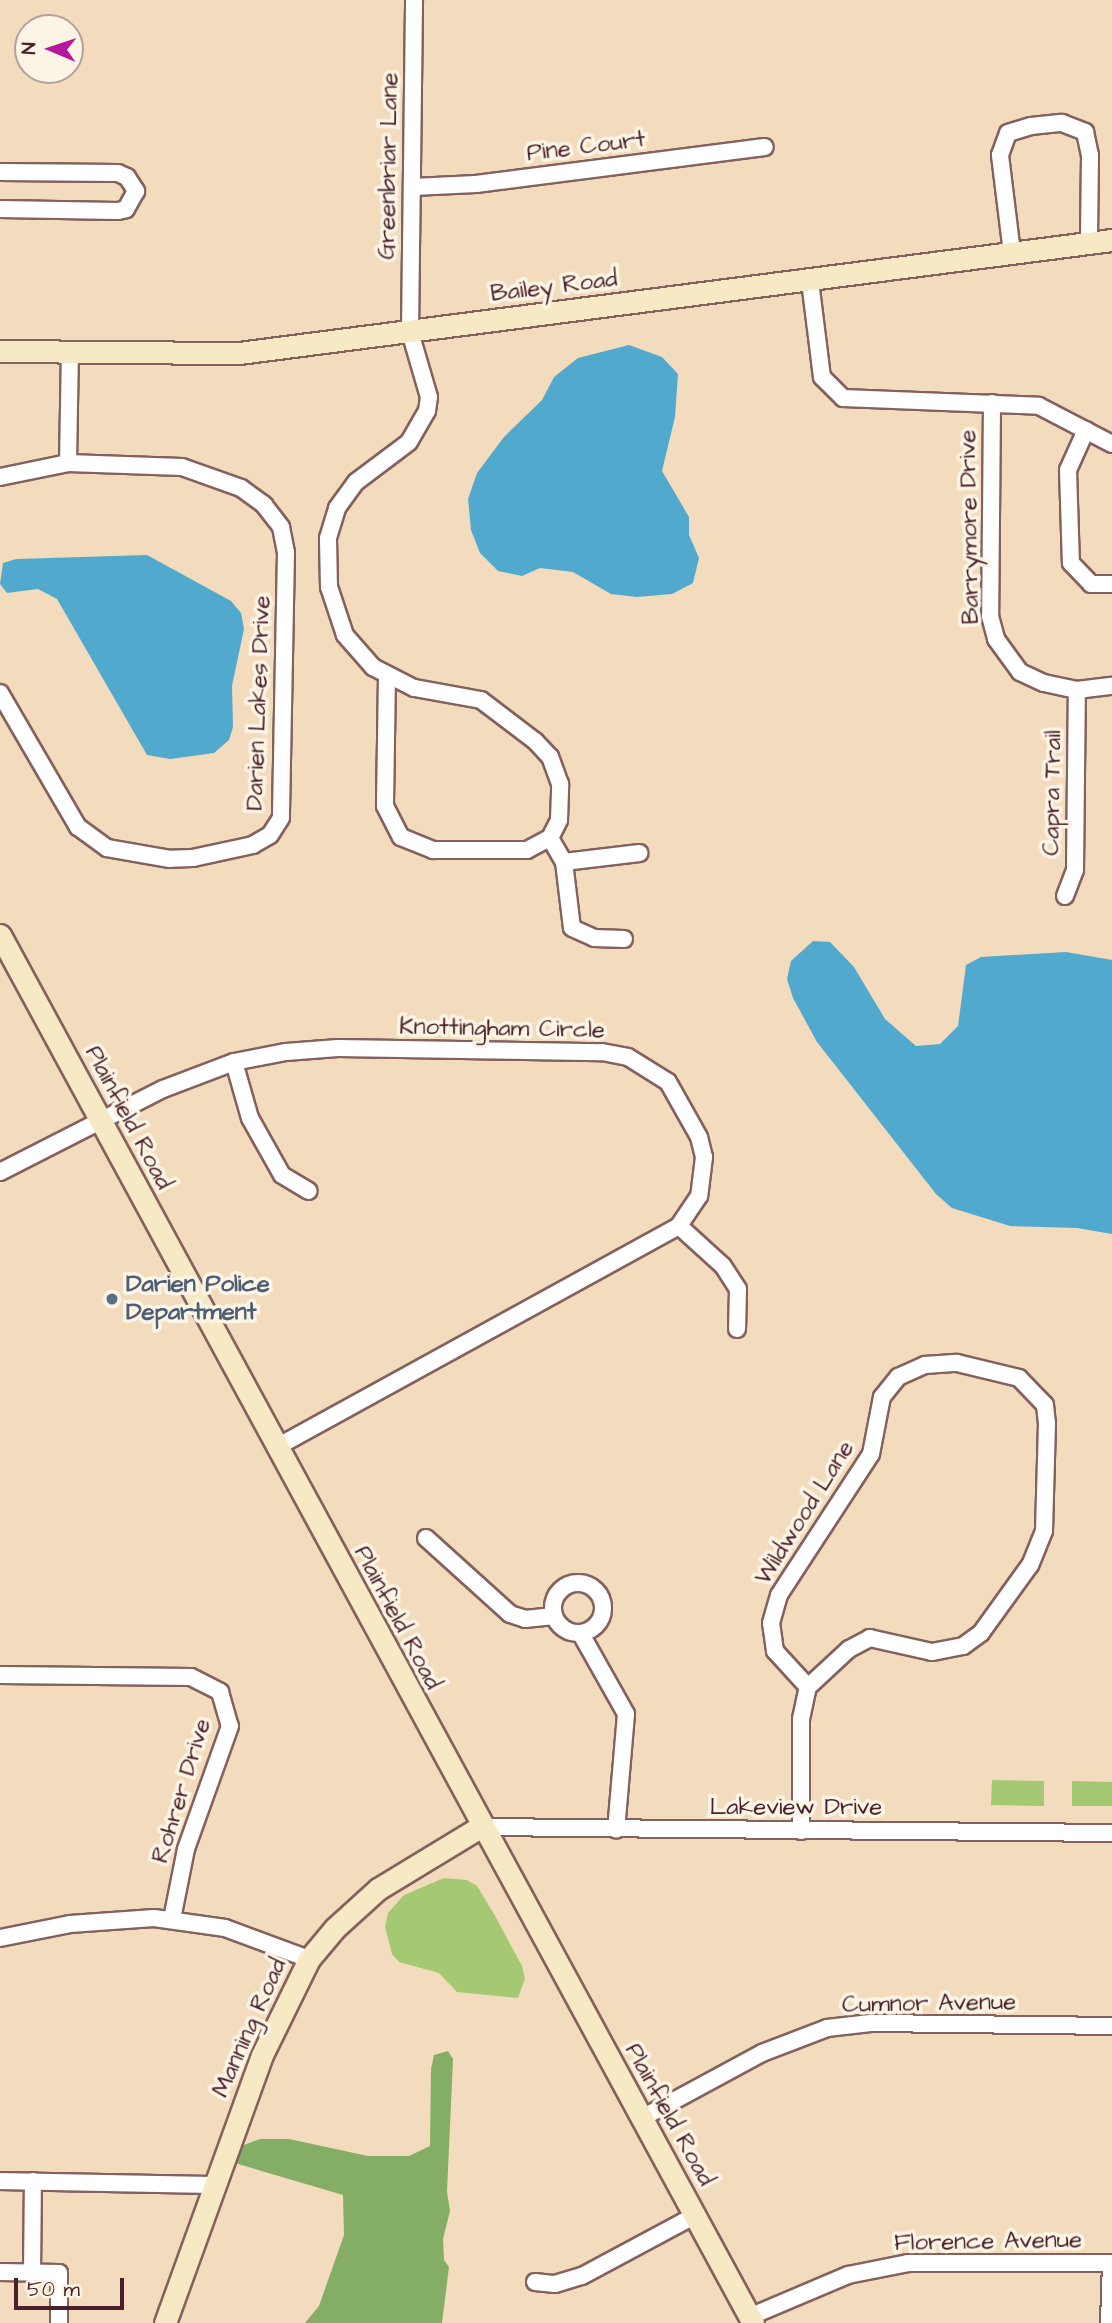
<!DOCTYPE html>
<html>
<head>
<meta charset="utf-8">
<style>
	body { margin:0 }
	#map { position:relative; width:1112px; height:2323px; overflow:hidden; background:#f2dcbd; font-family:"Architects Daughter",sans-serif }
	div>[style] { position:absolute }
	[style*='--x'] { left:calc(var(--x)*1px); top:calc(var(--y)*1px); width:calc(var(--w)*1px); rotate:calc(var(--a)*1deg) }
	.green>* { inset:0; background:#a5c973 }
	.forest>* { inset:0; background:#84ad65 }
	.water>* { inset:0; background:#52a9ce }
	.roads { filter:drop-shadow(2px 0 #85615e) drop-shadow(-2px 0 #85615e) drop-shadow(0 2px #85615e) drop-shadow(0 -2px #85615e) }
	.street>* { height:16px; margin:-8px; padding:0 8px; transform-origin:8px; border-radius:8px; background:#fff }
	.street>.ring { margin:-8px; padding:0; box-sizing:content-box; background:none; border:16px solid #fff; border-radius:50% }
	.secondary>* { height:21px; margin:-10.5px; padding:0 10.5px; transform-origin:10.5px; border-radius:10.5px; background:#f6e9c3 }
	.dots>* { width:19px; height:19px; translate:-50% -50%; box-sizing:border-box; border:4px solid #fcf5e5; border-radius:50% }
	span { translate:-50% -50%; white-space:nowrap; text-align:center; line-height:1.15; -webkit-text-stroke:7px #fcf5e5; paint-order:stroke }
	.street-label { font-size:24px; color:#4a1f2b }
	.service-label { font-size:24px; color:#4e5e75; font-weight:700 }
	.left { translate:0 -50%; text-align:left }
	.north { position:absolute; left:14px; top:14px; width:70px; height:70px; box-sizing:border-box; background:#fcf5e5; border:2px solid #b59f9b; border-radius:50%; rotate:272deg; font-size:19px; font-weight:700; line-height:28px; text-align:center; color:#4a1f2b }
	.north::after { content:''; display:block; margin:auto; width:24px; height:32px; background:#b5179e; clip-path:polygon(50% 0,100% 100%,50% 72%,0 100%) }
	.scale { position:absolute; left:14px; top:2278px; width:110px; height:32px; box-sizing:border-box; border:4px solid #4a1f2b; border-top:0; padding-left:9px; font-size:21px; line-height:24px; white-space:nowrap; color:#4a1f2b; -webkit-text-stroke:5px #fcf5e5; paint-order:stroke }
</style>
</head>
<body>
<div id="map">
	<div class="green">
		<div style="clip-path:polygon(992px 1780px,1044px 1781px,1044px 1806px,991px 1805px)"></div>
		<div style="clip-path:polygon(1072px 1781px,1112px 1782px,1112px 1806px,1072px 1806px)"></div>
		<div style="clip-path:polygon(444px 1878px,467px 1880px,477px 1886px,494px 1914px,522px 1966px,525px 1979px,518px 1998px,457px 1992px,439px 1973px,399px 1962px,392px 1954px,385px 1927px,388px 1913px,404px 1895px)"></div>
	</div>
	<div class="forest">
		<div style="clip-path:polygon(448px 2051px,453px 2059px,447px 2192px,450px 2211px,443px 2239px,444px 2260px,449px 2267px,442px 2323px,305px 2323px,319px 2306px,344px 2235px,343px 2195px,235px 2163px,241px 2146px,260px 2139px,289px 2139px,368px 2156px,409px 2156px,430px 2146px,431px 2069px,434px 2055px)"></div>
	</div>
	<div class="water">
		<div style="clip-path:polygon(629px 345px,662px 357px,678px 374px,675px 417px,662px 471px,689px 517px,689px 535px,699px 558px,693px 583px,672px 594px,637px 597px,611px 594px,573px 572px,540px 568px,522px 576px,498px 571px,480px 553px,471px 530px,468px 499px,477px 473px,504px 437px,542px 400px,554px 377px,578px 358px)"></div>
		<div style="clip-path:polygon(147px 555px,231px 601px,241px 613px,244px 629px,232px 686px,233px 727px,229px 740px,214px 753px,170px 759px,147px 755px,57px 599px,38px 589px,7px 593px,0 584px,3px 563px,16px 559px)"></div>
		<div style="clip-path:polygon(813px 941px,830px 942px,854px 967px,885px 1019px,916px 1046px,940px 1044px,958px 1026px,966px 965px,981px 957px,1066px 952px,1112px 960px,1112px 1234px,1077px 1228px,1010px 1226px,952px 1208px,936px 1194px,817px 1042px,793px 998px,787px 979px,791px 961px)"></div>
	</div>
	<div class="roads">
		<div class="street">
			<div style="--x:0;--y:172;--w:118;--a:0.5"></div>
			<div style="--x:118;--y:173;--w:10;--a:24"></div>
			<div style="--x:127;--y:177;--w:17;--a:57"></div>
			<div style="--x:136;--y:191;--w:21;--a:119"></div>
			<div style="--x:126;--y:209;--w:8;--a:166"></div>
			<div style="--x:118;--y:211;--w:118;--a:-179"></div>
			<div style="--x:413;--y:187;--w:63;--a:-2.7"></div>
			<div style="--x:476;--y:184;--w:291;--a:-7.3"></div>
			<div style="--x:1012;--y:253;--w:99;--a:-97"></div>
			<div style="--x:1000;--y:155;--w:23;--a:-70"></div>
			<div style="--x:1008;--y:133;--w:24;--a:-17"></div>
			<div style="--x:1031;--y:126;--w:31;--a:-6"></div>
			<div style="--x:1062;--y:123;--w:25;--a:21"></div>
			<div style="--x:1085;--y:132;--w:24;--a:78"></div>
			<div style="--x:1090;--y:155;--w:88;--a:90.7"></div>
			<div style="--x:810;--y:281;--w:97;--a:82.9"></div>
			<div style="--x:822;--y:377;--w:30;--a:45"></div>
			<div style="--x:843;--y:398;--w:196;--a:2.3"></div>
			<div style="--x:1039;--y:406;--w:82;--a:27.5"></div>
			<div style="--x:992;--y:403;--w:213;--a:90.5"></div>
			<div style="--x:990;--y:616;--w:24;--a:75"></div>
			<div style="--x:996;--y:639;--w:41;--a:54"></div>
			<div style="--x:1020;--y:672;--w:26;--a:25"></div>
			<div style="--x:1044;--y:683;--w:34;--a:12"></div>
			<div style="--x:1077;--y:690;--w:35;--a:-7"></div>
			<div style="--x:1086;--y:430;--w:44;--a:114.2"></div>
			<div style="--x:1068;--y:470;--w:93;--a:88.2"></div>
			<div style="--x:1071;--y:563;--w:29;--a:46"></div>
			<div style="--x:1091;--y:584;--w:21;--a:0"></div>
			<div style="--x:68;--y:463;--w:112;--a:-89"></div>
			<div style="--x:0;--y:477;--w:69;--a:-11.6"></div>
			<div style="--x:68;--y:463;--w:114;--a:2"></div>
			<div style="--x:182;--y:467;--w:63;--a:19.6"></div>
			<div style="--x:241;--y:488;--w:29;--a:36"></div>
			<div style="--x:264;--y:505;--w:28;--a:52"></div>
			<div style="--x:281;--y:527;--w:25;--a:79"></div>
			<div style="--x:286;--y:552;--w:266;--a:91.1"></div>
			<div style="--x:281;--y:818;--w:20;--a:123"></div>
			<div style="--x:270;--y:835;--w:20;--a:150"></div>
			<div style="--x:253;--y:845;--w:61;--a:167.8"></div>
			<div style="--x:193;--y:858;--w:23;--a:178"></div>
			<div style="--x:170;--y:859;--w:64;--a:-170.1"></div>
			<div style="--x:107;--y:848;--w:36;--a:-144"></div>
			<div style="--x:78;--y:827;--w:155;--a:-120.2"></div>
			<div style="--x:387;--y:676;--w:130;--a:90.9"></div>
			<div style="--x:385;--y:806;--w:35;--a:63"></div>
			<div style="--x:401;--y:837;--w:35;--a:22"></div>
			<div style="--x:433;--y:850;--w:94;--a:0"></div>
			<div style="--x:527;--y:850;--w:26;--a:-28"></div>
			<div style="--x:550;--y:838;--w:20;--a:-63"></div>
			<div style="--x:559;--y:820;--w:36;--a:-88"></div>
			<div style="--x:560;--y:784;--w:29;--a:-110"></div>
			<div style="--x:550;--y:757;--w:22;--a:-133"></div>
			<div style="--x:535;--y:741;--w:68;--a:-142.8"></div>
			<div style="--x:481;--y:700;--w:68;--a:-169.8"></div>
			<div style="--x:414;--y:688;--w:46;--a:-152.9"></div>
			<div style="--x:373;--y:667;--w:43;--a:-131.2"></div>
			<div style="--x:345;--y:635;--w:51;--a:-108.4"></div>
			<div style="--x:329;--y:587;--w:49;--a:-91.2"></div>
			<div style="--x:328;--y:538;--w:31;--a:-73"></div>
			<div style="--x:337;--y:508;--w:32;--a:-54"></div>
			<div style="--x:356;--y:482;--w:66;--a:-37"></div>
			<div style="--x:409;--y:442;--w:36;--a:-60"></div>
			<div style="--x:427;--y:411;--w:14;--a:-82"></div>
			<div style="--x:429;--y:397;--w:68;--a:-106.3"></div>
			<div style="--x:410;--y:332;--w:332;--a:-89.3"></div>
			<div style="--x:550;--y:838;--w:28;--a:60"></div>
			<div style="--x:564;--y:862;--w:66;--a:83.1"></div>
			<div style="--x:572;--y:928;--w:24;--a:24"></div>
			<div style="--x:594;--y:938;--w:30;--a:2"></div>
			<div style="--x:564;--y:862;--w:76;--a:-6.8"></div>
			<div style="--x:1065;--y:896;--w:28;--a:-69"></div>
			<div style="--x:1075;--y:870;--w:180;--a:-89.4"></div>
			<div style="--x:234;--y:1062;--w:58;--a:74.1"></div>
			<div style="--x:250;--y:1118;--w:65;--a:60.7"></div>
			<div style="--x:282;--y:1175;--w:31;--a:31"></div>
			<div style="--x:0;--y:1172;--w:183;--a:-27"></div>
			<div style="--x:163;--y:1089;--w:76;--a:-20.8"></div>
			<div style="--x:234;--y:1062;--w:53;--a:-10.9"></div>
			<div style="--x:286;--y:1052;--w:52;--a:-4.4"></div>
			<div style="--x:338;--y:1048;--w:264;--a:0.9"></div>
			<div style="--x:602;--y:1052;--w:26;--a:11"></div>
			<div style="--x:628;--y:1057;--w:47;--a:32"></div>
			<div style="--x:668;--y:1082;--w:63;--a:60.6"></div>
			<div style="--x:699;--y:1137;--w:21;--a:76"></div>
			<div style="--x:704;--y:1157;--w:39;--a:97"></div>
			<div style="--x:699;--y:1196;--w:36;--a:124"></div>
			<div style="--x:679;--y:1226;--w:460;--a:151.2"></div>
			<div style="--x:679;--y:1226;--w:59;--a:42.3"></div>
			<div style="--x:723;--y:1266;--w:27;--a:57"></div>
			<div style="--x:738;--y:1289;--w:40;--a:91.4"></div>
			<div style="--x:426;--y:1538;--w:113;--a:42.1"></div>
			<div style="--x:510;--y:1614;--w:16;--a:18"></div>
			<div style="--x:525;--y:1619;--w:29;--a:-6"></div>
			<div class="ring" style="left:553px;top:1583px;width:34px;height:34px"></div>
			<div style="--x:581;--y:1634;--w:92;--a:60.6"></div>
			<div style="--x:626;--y:1714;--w:116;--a:94.9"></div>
			<div style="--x:0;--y:1675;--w:191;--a:0.6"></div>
			<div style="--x:191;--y:1677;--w:33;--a:27"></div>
			<div style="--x:220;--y:1692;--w:35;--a:74"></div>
			<div style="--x:230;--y:1726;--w:131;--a:109.7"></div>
			<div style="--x:186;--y:1849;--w:71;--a:101.3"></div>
			<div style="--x:480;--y:1827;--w:632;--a:0.54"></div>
			<div style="--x:801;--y:1831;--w:112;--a:-90"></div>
			<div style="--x:801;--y:1719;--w:33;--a:-78"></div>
			<div style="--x:808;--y:1687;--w:49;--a:-132.5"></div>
			<div style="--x:775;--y:1651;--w:28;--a:-98"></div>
			<div style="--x:771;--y:1623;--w:29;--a:-74"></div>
			<div style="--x:779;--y:1595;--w:168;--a:-56.9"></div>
			<div style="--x:871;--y:1454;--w:58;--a:-79.1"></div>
			<div style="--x:882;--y:1397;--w:26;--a:-51"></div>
			<div style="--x:898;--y:1377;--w:30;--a:-24"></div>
			<div style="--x:925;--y:1365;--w:32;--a:-4"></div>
			<div style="--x:957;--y:1363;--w:64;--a:13.6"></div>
			<div style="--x:1019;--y:1378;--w:37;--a:46"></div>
			<div style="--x:1045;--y:1405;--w:18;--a:84"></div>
			<div style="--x:1047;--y:1423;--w:108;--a:91.6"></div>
			<div style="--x:1044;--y:1531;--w:37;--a:112"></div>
			<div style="--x:1030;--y:1565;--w:84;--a:125.8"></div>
			<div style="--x:981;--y:1633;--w:22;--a:144"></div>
			<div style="--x:963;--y:1646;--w:32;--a:169"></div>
			<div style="--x:932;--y:1652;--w:64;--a:-167.3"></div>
			<div style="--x:870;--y:1638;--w:24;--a:152"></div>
			<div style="--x:849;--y:1649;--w:56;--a:137.2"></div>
			<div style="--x:0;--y:1938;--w:71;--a:-11.3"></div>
			<div style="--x:70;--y:1924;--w:84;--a:-4.1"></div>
			<div style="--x:154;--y:1918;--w:72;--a:8"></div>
			<div style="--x:225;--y:1928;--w:90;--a:20.3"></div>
			<div style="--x:642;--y:2118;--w:136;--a:-28.4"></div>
			<div style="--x:762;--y:2053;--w:70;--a:-21"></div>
			<div style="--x:827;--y:2028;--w:44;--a:-6.5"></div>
			<div style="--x:871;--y:2023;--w:241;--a:0.7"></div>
			<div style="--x:0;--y:2181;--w:217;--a:1.1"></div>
			<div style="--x:0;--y:2272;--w:59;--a:1"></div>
			<div style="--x:59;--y:2273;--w:50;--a:90"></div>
			<div style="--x:32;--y:2273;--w:92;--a:-89.4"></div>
			<div style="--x:535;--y:2282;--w:20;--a:6"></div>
			<div style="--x:555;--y:2284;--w:28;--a:-17"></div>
			<div style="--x:582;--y:2276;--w:127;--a:-28.2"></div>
			<div style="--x:749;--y:2317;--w:108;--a:-23"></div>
			<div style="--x:848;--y:2275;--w:61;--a:-11.3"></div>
			<div style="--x:908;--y:2263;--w:204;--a:0"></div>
			<div style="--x:1109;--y:2323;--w:60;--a:-88.1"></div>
		</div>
		<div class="secondary">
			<div style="--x:0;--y:351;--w:239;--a:0.5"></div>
			<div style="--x:239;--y:353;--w:880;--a:-7.38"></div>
			<div style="--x:0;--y:935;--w:1579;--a:61.52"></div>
			<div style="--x:165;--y:2323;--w:285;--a:-70.1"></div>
			<div style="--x:262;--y:2055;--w:107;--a:-63.9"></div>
			<div style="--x:309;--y:1959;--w:40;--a:-50"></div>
			<div style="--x:335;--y:1928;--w:58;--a:-42.2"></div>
			<div style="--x:378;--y:1889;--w:119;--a:-31.3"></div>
		</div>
	</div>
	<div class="dots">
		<div style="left:112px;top:1299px;background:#5c6f8a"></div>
	</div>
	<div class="street-label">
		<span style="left:586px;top:147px;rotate:-7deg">Pine Court</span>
		<span style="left:389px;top:166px;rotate:-89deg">Greenbriar Lane</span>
		<span style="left:554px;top:287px;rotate:-7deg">Bailey Road</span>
		<span style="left:970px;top:527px;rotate:-91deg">Barrymore Drive</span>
		<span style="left:259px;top:703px;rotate:-88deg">Darien Lakes Drive</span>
		<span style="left:1053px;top:793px;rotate:-89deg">Capra Trail</span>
		<span style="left:502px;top:1029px;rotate:1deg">Knottingham Circle</span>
		<span style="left:128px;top:1118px;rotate:62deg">Plainfield Road</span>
		<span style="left:805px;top:1513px;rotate:-58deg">Wildwood Lane</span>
		<span style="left:397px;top:1618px;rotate:62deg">Plainfield Road</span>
		<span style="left:182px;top:1791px;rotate:-73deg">Rohrer Drive</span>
		<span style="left:796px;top:1808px">Lakeview Drive</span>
		<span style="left:929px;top:2004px;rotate:-1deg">Cumnor Avenue</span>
		<span style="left:250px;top:2028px;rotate:-66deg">Manning Road</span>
		<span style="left:669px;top:2115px;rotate:61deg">Plainfield Road</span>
		<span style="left:988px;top:2242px;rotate:-1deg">Florence Avenue</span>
	</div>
	<div class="service-label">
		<span class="left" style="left:126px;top:1299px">Darien Police<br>Department</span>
	</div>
	<div class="north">N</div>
	<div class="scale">50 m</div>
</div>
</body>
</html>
